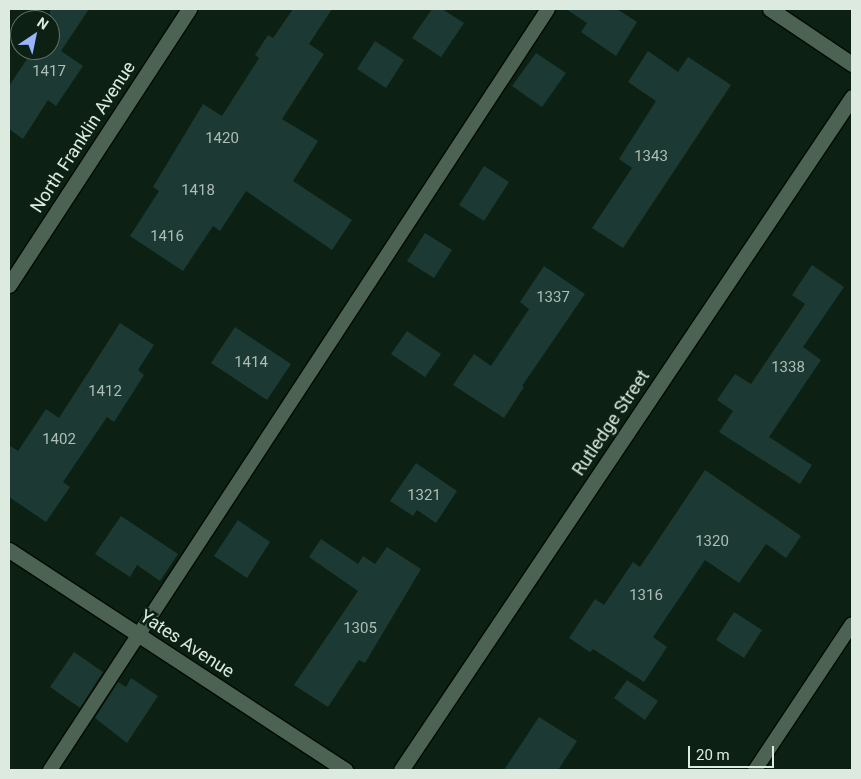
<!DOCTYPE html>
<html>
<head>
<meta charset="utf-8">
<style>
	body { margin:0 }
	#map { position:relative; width:861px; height:779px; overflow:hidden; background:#0c2114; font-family:Roboto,sans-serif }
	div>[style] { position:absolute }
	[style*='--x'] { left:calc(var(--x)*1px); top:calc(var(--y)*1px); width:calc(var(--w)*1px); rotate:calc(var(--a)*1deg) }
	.building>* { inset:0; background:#1c3933 }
	.roads { filter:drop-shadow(1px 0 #000a02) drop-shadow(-1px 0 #000a02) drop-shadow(0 1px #000a02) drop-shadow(0 -1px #000a02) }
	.lane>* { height:14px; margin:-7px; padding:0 7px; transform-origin:7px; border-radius:7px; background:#4c6354 }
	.street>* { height:15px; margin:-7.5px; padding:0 7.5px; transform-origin:7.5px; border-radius:7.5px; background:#4c6354 }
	span { translate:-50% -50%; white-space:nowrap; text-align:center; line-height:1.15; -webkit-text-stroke:5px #0c2114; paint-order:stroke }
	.number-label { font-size:15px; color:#adbeb5 }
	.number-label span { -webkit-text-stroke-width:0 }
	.street-label { font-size:18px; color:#ddeae0 }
	.frame { position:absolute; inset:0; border:10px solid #ddeae0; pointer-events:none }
	.north { position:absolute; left:10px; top:10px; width:50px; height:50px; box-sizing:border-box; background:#0c2114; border:1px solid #607166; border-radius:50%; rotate:34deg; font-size:14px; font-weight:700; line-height:20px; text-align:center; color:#ddeae0 }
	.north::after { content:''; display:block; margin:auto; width:18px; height:22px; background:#9bb5fd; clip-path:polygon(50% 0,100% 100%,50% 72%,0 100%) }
	.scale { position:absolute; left:688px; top:746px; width:86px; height:22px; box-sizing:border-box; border:2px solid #ddeae0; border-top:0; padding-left:6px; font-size:15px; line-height:18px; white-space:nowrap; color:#ddeae0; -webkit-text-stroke:4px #0c2114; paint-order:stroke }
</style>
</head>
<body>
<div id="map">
	<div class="building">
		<div style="clip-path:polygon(50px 9px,89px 9px,61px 51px,83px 66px,56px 106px,48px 100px,23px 139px,9px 129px,9px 86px,33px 50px,50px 50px)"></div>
		<div style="clip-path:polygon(293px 9px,332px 9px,309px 44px,324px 54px,282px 119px,318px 141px,293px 181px,352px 220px,332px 250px,246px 191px,220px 231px,213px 226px,183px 271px,130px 236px,159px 191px,153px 187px,203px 104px,222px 116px,259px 58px,255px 55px,268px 35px,273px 38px)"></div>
		<div style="clip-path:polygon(432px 9px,442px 9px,464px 23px,441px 57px,412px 38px)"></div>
		<div style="clip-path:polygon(566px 9px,617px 9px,637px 22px,616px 56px,581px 32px,587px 23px)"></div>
		<div style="clip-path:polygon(375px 41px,404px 60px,386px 88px,357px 69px)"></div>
		<div style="clip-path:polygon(648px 51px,678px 72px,688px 57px,731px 85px,623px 248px,592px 228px,632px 168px,619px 159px,656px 101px,628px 82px)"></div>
		<div style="clip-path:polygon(536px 53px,566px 73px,542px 107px,512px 86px)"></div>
		<div style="clip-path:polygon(484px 166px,509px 182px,484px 221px,459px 205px)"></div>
		<div style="clip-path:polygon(425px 233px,452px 250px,434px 278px,407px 261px)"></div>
		<div style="clip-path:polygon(812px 265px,844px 287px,803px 347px,821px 360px,769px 437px,812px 465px,800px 484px,719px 432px,733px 411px,717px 400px,735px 374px,751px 384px,805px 304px,792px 295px)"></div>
		<div style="clip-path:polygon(544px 266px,585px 294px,522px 386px,524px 387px,504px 418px,453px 385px,474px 354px,491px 366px,529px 309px,520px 302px)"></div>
		<div style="clip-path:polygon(120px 323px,154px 345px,138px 370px,144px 375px,114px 422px,107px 417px,63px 482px,70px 487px,46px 522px,9px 497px,9px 445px,18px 451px,46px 409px,59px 418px)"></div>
		<div style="clip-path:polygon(235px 327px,291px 364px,267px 400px,211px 363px)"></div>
		<div style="clip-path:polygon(407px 331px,441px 354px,425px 377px,391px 354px)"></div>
		<div style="clip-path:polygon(416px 463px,457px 491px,436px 523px,417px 510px,413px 516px,390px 501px)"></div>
		<div style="clip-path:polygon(705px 470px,801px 536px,786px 558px,766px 544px,739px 583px,705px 560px,653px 637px,667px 647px,644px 682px,593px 649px,590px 652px,569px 638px,595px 599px,604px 605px,633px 562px,640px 567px)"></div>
		<div style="clip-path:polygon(121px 516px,178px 554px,160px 581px,137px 565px,130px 577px,95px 554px)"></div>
		<div style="clip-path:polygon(238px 520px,270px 542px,247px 578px,214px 556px)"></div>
		<div style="clip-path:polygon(321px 539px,358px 564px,363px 556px,375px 564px,387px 547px,421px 569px,365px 663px,359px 660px,328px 707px,294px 685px,358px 591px,309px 557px)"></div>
		<div style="clip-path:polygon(734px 612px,762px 630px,744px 658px,716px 640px)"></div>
		<div style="clip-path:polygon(74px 652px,103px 672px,80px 708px,50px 687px)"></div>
		<div style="clip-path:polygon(131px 678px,158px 696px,127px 743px,95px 718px,118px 682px,126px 687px)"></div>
		<div style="clip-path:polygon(627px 680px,658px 701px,645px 720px,614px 698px)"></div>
		<div style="clip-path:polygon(539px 717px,577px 741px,558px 770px,504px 770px)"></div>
	</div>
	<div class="roads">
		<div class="lane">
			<div style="--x:50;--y:770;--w:909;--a:-56.8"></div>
			<div style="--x:755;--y:770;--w:175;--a:-56.4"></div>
		</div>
		<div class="street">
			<div style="--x:770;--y:9;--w:99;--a:33.9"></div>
			<div style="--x:9;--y:285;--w:330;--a:-56.9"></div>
			<div style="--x:9;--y:550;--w:402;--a:33.2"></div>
			<div style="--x:401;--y:770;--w:810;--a:-56.17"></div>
		</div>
	</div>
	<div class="number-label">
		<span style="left:49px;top:72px">1417</span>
		<span style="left:222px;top:139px">1420</span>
		<span style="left:651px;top:157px">1343</span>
		<span style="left:198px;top:191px">1418</span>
		<span style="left:167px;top:237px">1416</span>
		<span style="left:553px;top:298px">1337</span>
		<span style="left:251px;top:363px">1414</span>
		<span style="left:788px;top:368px">1338</span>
		<span style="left:105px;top:392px">1412</span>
		<span style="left:59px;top:440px">1402</span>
		<span style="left:424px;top:496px">1321</span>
		<span style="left:712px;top:542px">1320</span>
		<span style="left:646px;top:596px">1316</span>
		<span style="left:360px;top:629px">1305</span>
	</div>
	<div class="street-label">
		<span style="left:83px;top:137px;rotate:-57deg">North Franklin Avenue</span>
		<span style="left:611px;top:423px;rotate:-56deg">Rutledge Street</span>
		<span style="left:187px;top:644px;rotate:33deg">Yates Avenue</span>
	</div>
	<div class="frame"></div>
	<div class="north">N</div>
	<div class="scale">20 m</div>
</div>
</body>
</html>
